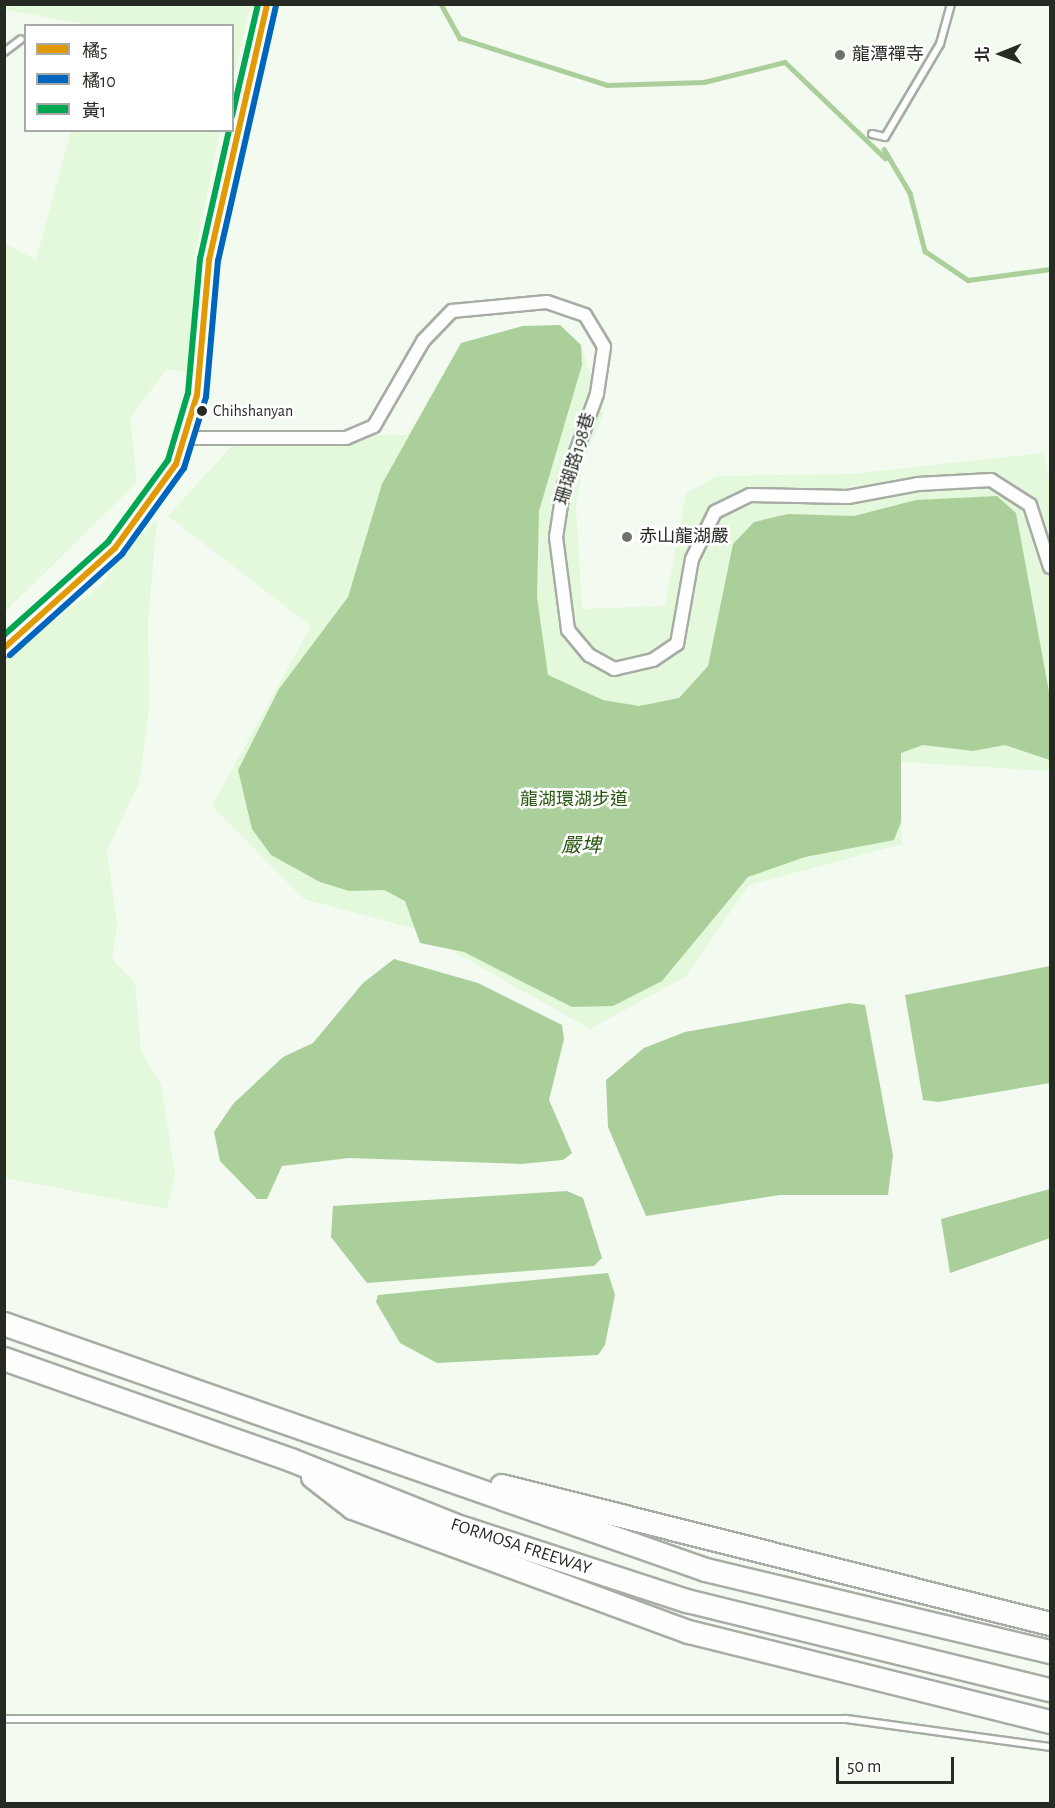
<!DOCTYPE html>
<html>
<head>
<meta charset="utf-8">
<style>
	body { margin:0 }
	#map { position:relative; width:1055px; height:1808px; overflow:hidden; background:#f3faf0; font-family:"Alegreya Sans","Noto Sans TC",sans-serif }
	div>[style] { position:absolute }
	[style*='--x'] { left:calc(var(--x)*1px); top:calc(var(--y)*1px); width:calc(var(--w)*1px); rotate:calc(var(--a)*1deg) }
	.green>* { inset:0; background:#e4f8db }
	.water>* { inset:0; background:#abcf9b }
	.stream>* { height:4.5px; margin:-2.25px; padding:0 2.25px; transform-origin:2.25px; border-radius:2.25px; background:#abcf9b }
	.roads { filter:drop-shadow(2px 0 #a7aca4) drop-shadow(-2px 0 #a7aca4) drop-shadow(0 2px #a7aca4) drop-shadow(0 -2px #a7aca4) }
	.service>* { height:6px; margin:-3px; padding:0 3px; transform-origin:3px; border-radius:3px; background:#fdfefd }
	.minor>* { height:12px; margin:-6px; padding:0 6px; transform-origin:6px; border-radius:6px; background:#fdfefd }
	.tertiary>* { height:15px; margin:-7.5px; padding:0 7.5px; transform-origin:7.5px; border-radius:7.5px; background:#fdfefd }
	.motorway>* { height:22px; margin:-11px; padding:0 11px; transform-origin:11px; border-radius:11px; background:#fdfefd }
	.bus-1>* { height:6px; margin:-3px; padding:0 3px; transform-origin:3px; border-radius:3px; background:#e29a04 }
	.bus-2>* { height:6px; margin:-3px; padding:0 3px; transform-origin:3px; border-radius:3px; background:#0065bd }
	.bus-3>* { height:6px; margin:-3px; padding:0 3px; transform-origin:3px; border-radius:3px; background:#00a651 }
	.dots>* { width:16px; height:16px; translate:-50% -50%; box-sizing:border-box; border:3px solid #fff; border-radius:50% }
	span { translate:-50% -50%; white-space:nowrap; text-align:center; line-height:1.15; -webkit-text-stroke:5px #fff; paint-order:stroke }
	.bus-label { font-size:16px; color:#252b23 }
	.left { translate:0 -50%; text-align:left }
	.poi-label { font-size:18px; color:#252b23 }
	.street-label { font-size:18px; color:#252b23 }
	.park-label { font-size:18px; color:#29560e }
	.water-label { font-size:20px; color:#2c5811; font-style:italic }
	.frame { position:absolute; inset:0; border:6px solid #252b23; pointer-events:none }
	.legend { position:absolute; left:24px; top:24px; width:210px; height:108px; box-sizing:border-box; background:#fff; border:2px solid #a8aaa7; margin:0; padding:8px 10px; list-style:none; font-size:18px; color:#252b23 }
	.legend li { display:flex; align-items:center; gap:12px; height:30px }
	.legend b { width:30px; border:2px solid #a8aaa7 }
	.north { position:absolute; left:971px; top:24px; width:60px; height:60px; -webkit-text-stroke:4px #fff; paint-order:stroke; rotate:269deg; font-size:16px; font-weight:700; line-height:24px; text-align:center; color:#252b23 }
	.north::after { content:''; display:block; margin:auto; width:21px; height:27px; background:#252b23; clip-path:polygon(50% 0,100% 100%,50% 72%,0 100%) }
	.scale { position:absolute; left:836px; top:1757px; width:118px; height:27px; box-sizing:border-box; border:3px solid #252b23; border-top:0; padding-left:8px; font-size:18px; line-height:21px; white-space:nowrap; color:#252b23; -webkit-text-stroke:4px #fff; paint-order:stroke }
</style>
</head>
<body>
<div id="map">
	<div class="green">
		<div style="clip-path:polygon(4px 5px,5px 4px,251px 5px,233px 79px,232px 26px,93px 25px,5px 10px)"></div>
		<div style="clip-path:polygon(71px 131px,220px 131px,195px 253px,190px 373px,167px 369px,130px 418px,137px 482px,5px 612px,5px 244px,36px 260px)"></div>
		<div style="clip-path:polygon(560px 325px,581px 345px,603px 415px,584px 459px,576px 505px,582px 609px,665px 606px,686px 493px,717px 476px,851px 474px,1043px 453px,1050px 481px,1050px 771px,901px 762px,902px 844px,749px 885px,686px 976px,590px 1029px,412px 928px,304px 899px,212px 806px,311px 626px,168px 516px,240px 437px,408px 435px,461px 343px)"></div>
		<div style="clip-path:polygon(157px 520px,148px 621px,149px 709px,139px 783px,107px 850px,117px 926px,112px 959px,135px 982px,141px 1051px,161px 1084px,175px 1175px,167px 1209px,5px 1178px,4px 657px,101px 585px,124px 550px)"></div>
	</div>
	<div class="water">
		<div style="clip-path:polygon(560px 325px,581px 345px,582px 365px,539px 511px,537px 597px,548px 675px,603px 700px,639px 706px,679px 698px,708px 666px,733px 544px,754px 522px,788px 514px,854px 516px,916px 500px,997px 496px,1016px 513px,1050px 697px,1050px 760px,1005px 745px,973px 751px,923px 745px,901px 753px,901px 822px,894px 840px,805px 857px,748px 877px,662px 981px,613px 1006px,572px 1007px,464px 952px,420px 943px,405px 901px,384px 890px,349px 891px,320px 882px,271px 855px,252px 829px,238px 770px,279px 689px,348px 597px,382px 484px,461px 343px,523px 326px)"></div>
		<div style="clip-path:polygon(394px 959px,478px 983px,562px 1025px,564px 1039px,549px 1100px,572px 1153px,563px 1160px,521px 1164px,349px 1158px,282px 1166px,267px 1199px,257px 1199px,220px 1161px,214px 1132px,233px 1104px,283px 1057px,313px 1043px,363px 983px)"></div>
		<div style="clip-path:polygon(1050px 966px,1050px 1083px,938px 1102px,923px 1100px,905px 995px)"></div>
		<div style="clip-path:polygon(849px 1003px,865px 1005px,893px 1155px,888px 1195px,780px 1195px,646px 1216px,608px 1127px,606px 1080px,644px 1048px,685px 1032px)"></div>
		<div style="clip-path:polygon(1050px 1189px,1050px 1238px,950px 1273px,941px 1219px)"></div>
		<div style="clip-path:polygon(567px 1191px,583px 1198px,602px 1258px,594px 1266px,367px 1283px,331px 1237px,333px 1206px)"></div>
		<div style="clip-path:polygon(608px 1273px,615px 1295px,605px 1345px,598px 1355px,437px 1363px,400px 1343px,376px 1302px,378px 1295px)"></div>
	</div>
	<div class="stream">
		<div style="--x:441;--y:4;--w:39;--a:61"></div>
		<div style="--x:460;--y:38;--w:154;--a:17.7"></div>
		<div style="--x:607;--y:85;--w:97;--a:-1.8"></div>
		<div style="--x:704;--y:82;--w:83;--a:-13.9"></div>
		<div style="--x:785;--y:62;--w:139;--a:43.8"></div>
		<div style="--x:884;--y:149;--w:51;--a:59.4"></div>
		<div style="--x:910;--y:193;--w:60;--a:75.5"></div>
		<div style="--x:925;--y:251;--w:52;--a:34"></div>
		<div style="--x:968;--y:280;--w:83;--a:-7.6"></div>
	</div>
	<div class="roads">
		<div class="service">
			<div style="--x:4;--y:52;--w:21;--a:-37"></div>
			<div style="--x:872;--y:134;--w:13;--a:13"></div>
			<div style="--x:885;--y:137;--w:108;--a:-59.4"></div>
			<div style="--x:940;--y:44;--w:41;--a:-74.6"></div>
			<div style="--x:4;--y:1719;--w:842;--a:0"></div>
			<div style="--x:846;--y:1719;--w:206;--a:7.8"></div>
		</div>
		<div class="minor">
			<div style="--x:185;--y:438;--w:161;--a:0"></div>
			<div style="--x:346;--y:438;--w:30;--a:-23"></div>
			<div style="--x:374;--y:426;--w:98;--a:-60"></div>
			<div style="--x:423;--y:341;--w:42;--a:-46"></div>
			<div style="--x:452;--y:311;--w:95;--a:-5.4"></div>
			<div style="--x:547;--y:302;--w:40;--a:18.9"></div>
			<div style="--x:585;--y:315;--w:37;--a:59"></div>
			<div style="--x:604;--y:347;--w:48;--a:98.5"></div>
			<div style="--x:597;--y:394;--w:97;--a:109.9"></div>
			<div style="--x:564;--y:485;--w:53;--a:98.7"></div>
			<div style="--x:556;--y:537;--w:94;--a:82.6"></div>
			<div style="--x:568;--y:630;--w:33;--a:50"></div>
			<div style="--x:589;--y:655;--w:29;--a:29"></div>
			<div style="--x:614;--y:669;--w:40;--a:-13"></div>
			<div style="--x:653;--y:660;--w:29;--a:-34"></div>
			<div style="--x:677;--y:644;--w:86;--a:-80"></div>
			<div style="--x:692;--y:559;--w:52;--a:-63.9"></div>
			<div style="--x:715;--y:512;--w:39;--a:-26"></div>
			<div style="--x:750;--y:495;--w:98;--a:1.2"></div>
			<div style="--x:848;--y:497;--w:71;--a:-10.5"></div>
			<div style="--x:918;--y:484;--w:73;--a:-3.1"></div>
			<div style="--x:991;--y:480;--w:46;--a:32.7"></div>
			<div style="--x:1030;--y:505;--w:65;--a:72.1"></div>
		</div>
		<div class="tertiary">
			<div style="--x:4;--y:648;--w:149;--a:-42"></div>
			<div style="--x:115;--y:548;--w:104;--a:-54"></div>
			<div style="--x:176;--y:464;--w:72;--a:-73.1"></div>
			<div style="--x:197;--y:395;--w:136;--a:-84.9"></div>
			<div style="--x:209;--y:260;--w:262;--a:-77.2"></div>
		</div>
		<div class="motorway">
			<div style="--x:4;--y:1324;--w:744;--a:19.31"></div>
			<div style="--x:706;--y:1570;--w:354;--a:13.4"></div>
			<div style="--x:4;--y:1359;--w:304;--a:19.4"></div>
			<div style="--x:291;--y:1460;--w:175;--a:21.7"></div>
			<div style="--x:454;--y:1525;--w:245;--a:18.1"></div>
			<div style="--x:687;--y:1601;--w:374;--a:13.8"></div>
			<div style="--x:313;--y:1477;--w:51;--a:37.8"></div>
			<div style="--x:353;--y:1508;--w:358;--a:20.3"></div>
			<div style="--x:689;--y:1632;--w:372;--a:14"></div>
			<div style="--x:502;--y:1486;--w:565;--a:14.13"></div>
		</div>
	</div>
	<div class="bus-1">
		<div style="--x:4;--y:648;--w:149;--a:-42"></div>
		<div style="--x:115;--y:548;--w:104;--a:-54"></div>
		<div style="--x:176;--y:464;--w:72;--a:-73.1"></div>
		<div style="--x:197;--y:395;--w:136;--a:-84.9"></div>
		<div style="--x:209;--y:260;--w:262;--a:-77.2"></div>
	</div>
	<div class="bus-2">
		<div style="--x:10;--y:655;--w:151;--a:-42"></div>
		<div style="--x:122;--y:554;--w:106;--a:-54.2"></div>
		<div style="--x:184;--y:468;--w:74;--a:-72.8"></div>
		<div style="--x:206;--y:397;--w:137;--a:-85"></div>
		<div style="--x:218;--y:261;--w:262;--a:-77.2"></div>
	</div>
	<div class="bus-3">
		<div style="--x:232;--y:116;--w:115;--a:-76.9"></div>
		<div style="--x:4;--y:635;--w:140;--a:-41.8"></div>
		<div style="--x:108;--y:542;--w:102;--a:-53.8"></div>
		<div style="--x:168;--y:460;--w:70;--a:-73.4"></div>
		<div style="--x:188;--y:393;--w:135;--a:-84.9"></div>
		<div style="--x:200;--y:259;--w:132;--a:-77.3"></div>
	</div>
	<div class="dots">
		<div style="left:840px;top:55px;background:#6d736b"></div>
		<div style="left:202px;top:411px;background:#252b23"></div>
		<div style="left:627px;top:537px;background:#6d736b"></div>
	</div>
	<div class="bus-label">
		<span class="left" style="left:213px;top:411px">Chihshanyan</span>
	</div>
	<div class="poi-label">
		<span class="left" style="left:852px;top:55px">龍潭禪寺</span>
		<span class="left" style="left:639px;top:537px">赤山龍湖嚴</span>
	</div>
	<div class="street-label">
		<span style="left:576px;top:459px;rotate:-73deg">珊瑚路198巷</span>
		<span style="left:521px;top:1547px;rotate:18deg">FORMOSA FREEWAY</span>
	</div>
	<div class="park-label">
		<span style="left:574px;top:800px">龍湖環湖步道</span>
	</div>
	<div class="water-label">
		<span style="left:581px;top:846px">嚴埤</span>
	</div>
	<div class="frame"></div>
	<ul class="legend">
	<li><b style="height:8px;background:#e29a04"></b>橘5</li>
	<li><b style="height:8px;background:#0065bd"></b>橘10</li>
	<li><b style="height:8px;background:#00a651"></b>黃1</li>
	</ul>
	<div class="north">北</div>
	<div class="scale">50 m</div>
</div>
</body>
</html>
